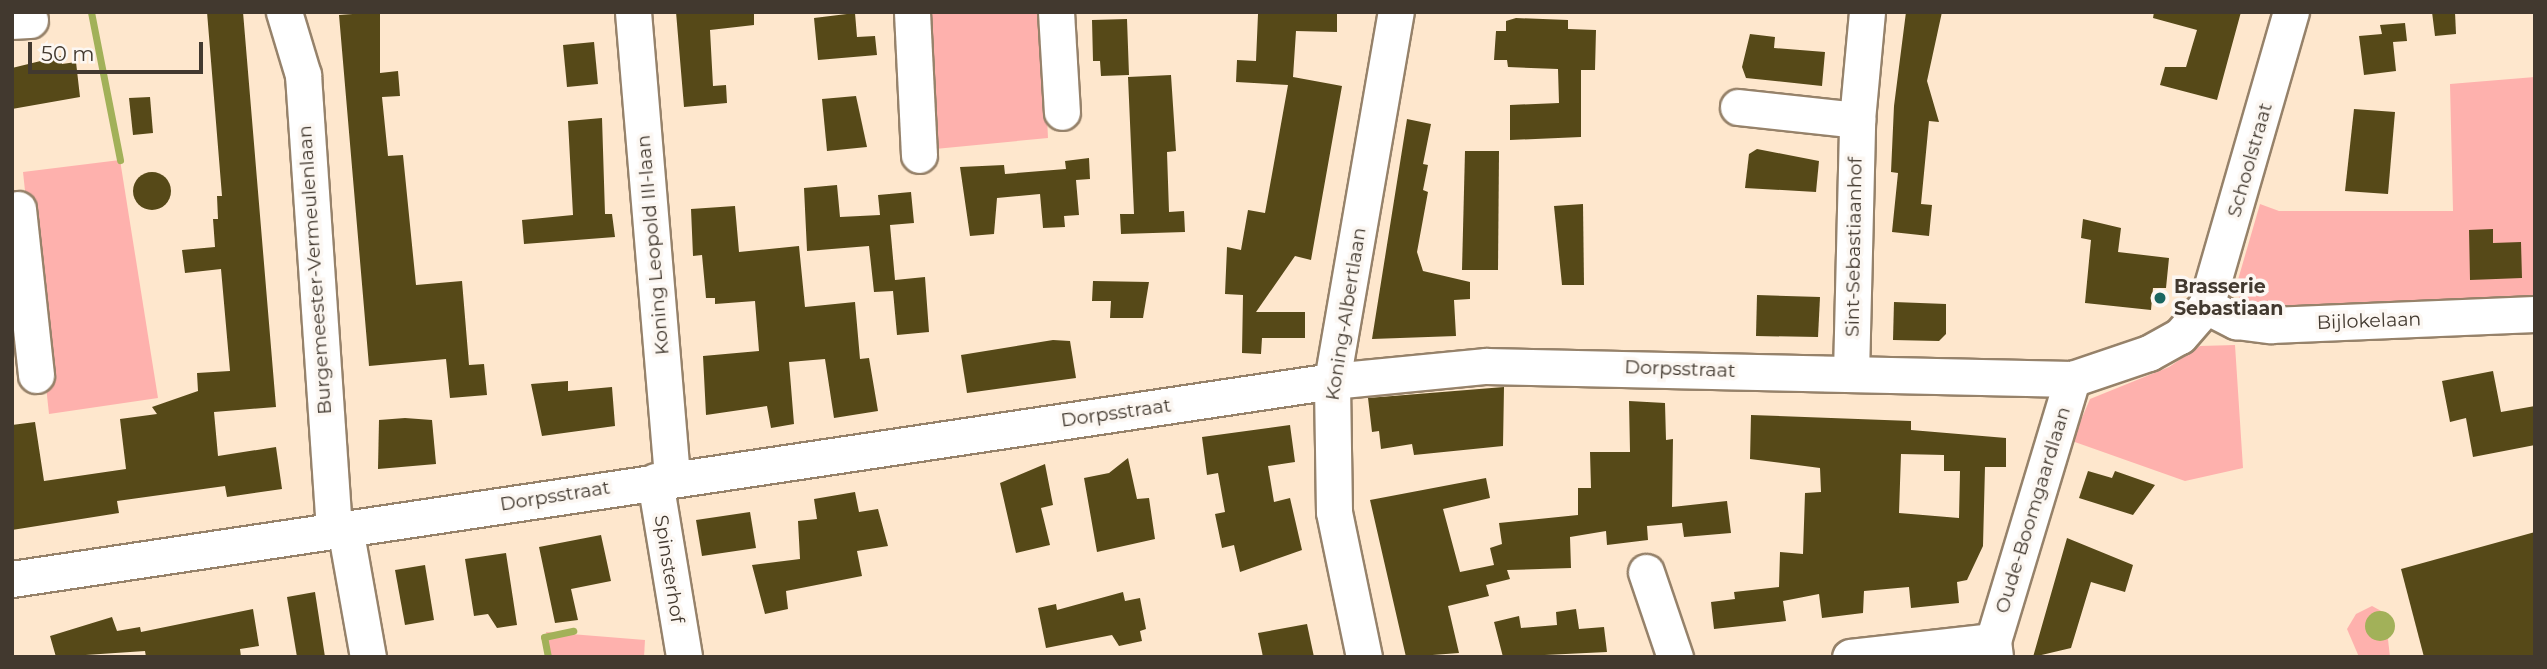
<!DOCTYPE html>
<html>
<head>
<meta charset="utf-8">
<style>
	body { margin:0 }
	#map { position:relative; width:2547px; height:669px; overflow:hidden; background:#fee7cd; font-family:Montserrat,sans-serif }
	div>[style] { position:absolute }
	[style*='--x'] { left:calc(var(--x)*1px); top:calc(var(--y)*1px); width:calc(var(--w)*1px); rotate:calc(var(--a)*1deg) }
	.green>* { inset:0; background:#feb1ad }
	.water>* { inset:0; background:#a2b159 }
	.round { border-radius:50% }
	.stream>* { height:7px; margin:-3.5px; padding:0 3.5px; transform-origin:3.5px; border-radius:3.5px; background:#a2b159 }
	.building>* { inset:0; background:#564918 }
	.roads { filter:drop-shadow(2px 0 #96826a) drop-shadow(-2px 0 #96826a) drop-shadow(0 2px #96826a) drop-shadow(0 -2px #96826a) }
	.minor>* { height:35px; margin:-17.5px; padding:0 17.5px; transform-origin:17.5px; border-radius:17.5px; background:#fff }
	.dots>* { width:19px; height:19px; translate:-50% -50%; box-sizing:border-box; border:4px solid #fcf7f2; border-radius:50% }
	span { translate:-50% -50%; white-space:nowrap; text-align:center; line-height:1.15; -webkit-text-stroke:7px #fcf7f2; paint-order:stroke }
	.street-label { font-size:19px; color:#42392f }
	.poi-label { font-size:19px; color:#42392f; font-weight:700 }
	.left { translate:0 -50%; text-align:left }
	.frame { position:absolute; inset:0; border:14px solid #42392f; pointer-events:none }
	.scale { position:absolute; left:28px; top:42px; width:175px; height:32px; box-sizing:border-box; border:4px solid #42392f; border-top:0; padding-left:9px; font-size:21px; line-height:24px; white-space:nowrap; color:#42392f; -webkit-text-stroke:5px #fcf7f2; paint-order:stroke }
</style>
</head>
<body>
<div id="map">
	<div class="green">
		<div style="clip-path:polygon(920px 12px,1042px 12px,1048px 138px,935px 149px)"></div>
		<div style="clip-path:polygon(2535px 77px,2535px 301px,2251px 309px,2241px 301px,2235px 290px,2260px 204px,2279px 211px,2453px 211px,2450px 84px)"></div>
		<div style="clip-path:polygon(120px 160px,158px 398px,49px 414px,23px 172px)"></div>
		<div style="clip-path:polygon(2235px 345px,2243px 468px,2185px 481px,2072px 441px,2090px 399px,2169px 367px,2200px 346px)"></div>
		<div style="clip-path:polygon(2372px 606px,2385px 613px,2390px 657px,2359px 657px,2347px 629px,2356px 614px)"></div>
		<div style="clip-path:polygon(546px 632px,645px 640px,644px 657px,551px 657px)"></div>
	</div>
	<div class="water">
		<div class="round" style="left:2365px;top:611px;width:30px;height:30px"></div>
	</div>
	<div class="stream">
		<div style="--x:91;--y:12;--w:151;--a:78.9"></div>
		<div style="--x:548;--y:657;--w:20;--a:-101"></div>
		<div style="--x:544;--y:637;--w:30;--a:-12"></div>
	</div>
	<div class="building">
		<div style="clip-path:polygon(207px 12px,243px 12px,276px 407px,214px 412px,218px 456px,276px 447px,282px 489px,227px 497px,225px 486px,117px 501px,119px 513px,12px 530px,12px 425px,35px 422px,44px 481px,126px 469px,120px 419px,157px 414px,152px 407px,198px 391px,197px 373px,230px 371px,221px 269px,185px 273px,182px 250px,215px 247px,213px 219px,218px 219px,217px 196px,222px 196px)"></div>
		<div style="clip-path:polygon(380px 12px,380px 73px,398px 71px,400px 96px,382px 97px,388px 156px,403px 155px,416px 285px,462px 281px,469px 365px,484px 364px,487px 395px,450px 398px,446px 359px,369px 366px,339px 15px)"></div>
		<div style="clip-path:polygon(676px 12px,754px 12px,754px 25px,710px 30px,713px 86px,726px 85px,727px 103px,684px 107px)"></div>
		<div style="clip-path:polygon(1337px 12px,1337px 32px,1296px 31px,1293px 77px,1342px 86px,1311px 260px,1295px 256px,1256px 312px,1305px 312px,1305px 338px,1262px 338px,1261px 354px,1242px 353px,1243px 295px,1225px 294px,1227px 247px,1241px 250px,1248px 210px,1265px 213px,1288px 85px,1236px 82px,1237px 60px,1256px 61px,1258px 14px)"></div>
		<div style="clip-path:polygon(1906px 12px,1942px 12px,1927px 81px,1939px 122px,1929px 121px,1921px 204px,1932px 205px,1929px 236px,1892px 232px,1898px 173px,1891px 172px,1894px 106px)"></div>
		<div style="clip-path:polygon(2154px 12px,2241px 12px,2217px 100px,2160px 85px,2165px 67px,2186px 67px,2197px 30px,2153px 18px)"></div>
		<div style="clip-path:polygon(2432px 12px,2455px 12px,2456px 34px,2435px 36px)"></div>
		<div style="clip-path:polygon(855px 13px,857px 37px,875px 36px,877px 55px,818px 60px,814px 18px)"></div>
		<div style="clip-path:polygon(1127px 19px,1129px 75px,1101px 76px,1100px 61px,1093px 61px,1092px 20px)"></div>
		<div style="clip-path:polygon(1568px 20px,1568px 29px,1596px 30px,1595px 70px,1581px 70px,1581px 137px,1510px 140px,1510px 105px,1559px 103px,1558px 69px,1508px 67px,1507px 60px,1494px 60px,1496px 31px,1506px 31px,1506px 21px,1516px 18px)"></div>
		<div style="clip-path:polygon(2405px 23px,2407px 41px,2393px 42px,2396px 71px,2364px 75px,2359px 36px,2382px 34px,2380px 25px)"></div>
		<div style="clip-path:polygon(1750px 34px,1775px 37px,1774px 48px,1825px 52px,1822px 86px,1746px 78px,1742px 67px)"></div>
		<div style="clip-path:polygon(594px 42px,598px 84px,567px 87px,563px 45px)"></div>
		<div style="clip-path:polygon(61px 56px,62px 64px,76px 62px,80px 97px,12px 109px,12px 68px)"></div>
		<div style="clip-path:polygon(1171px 75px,1176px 151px,1167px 152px,1169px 212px,1184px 211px,1185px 232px,1121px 234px,1120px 214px,1134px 214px,1128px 77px)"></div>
		<div style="clip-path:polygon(856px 96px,867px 147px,827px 151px,822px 99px)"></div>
		<div style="clip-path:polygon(150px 97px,153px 133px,133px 135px,129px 98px)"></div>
		<div style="clip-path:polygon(2354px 109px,2395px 112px,2388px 194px,2345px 191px)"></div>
		<div style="clip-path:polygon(602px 118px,605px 214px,612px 214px,615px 237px,524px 244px,522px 220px,573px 215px,568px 121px)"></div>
		<div style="clip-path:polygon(1407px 119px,1431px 124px,1423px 164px,1428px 165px,1423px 190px,1428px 192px,1417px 252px,1423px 271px,1470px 282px,1470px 299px,1454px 300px,1456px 336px,1372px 339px)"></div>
		<div style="clip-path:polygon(1757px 149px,1819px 161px,1816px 192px,1745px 188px,1749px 154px)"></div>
		<div style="clip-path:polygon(1465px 151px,1499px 151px,1498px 270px,1462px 270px)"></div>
		<div style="clip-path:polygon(1089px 158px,1090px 179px,1076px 180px,1079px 215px,1064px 216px,1065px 227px,1043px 228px,1040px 194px,997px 198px,994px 234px,970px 236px,960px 167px,1004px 165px,1005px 174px,1066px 169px,1065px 161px)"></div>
		<div class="round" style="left:133px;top:172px;width:38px;height:38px"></div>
		<div style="clip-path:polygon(837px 185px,840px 217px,880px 215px,878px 195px,911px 192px,914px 223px,890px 225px,895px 280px,925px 277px,929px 332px,897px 335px,893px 291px,874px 292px,869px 246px,807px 251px,804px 188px)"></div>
		<div style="clip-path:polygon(1583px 204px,1584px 285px,1562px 285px,1554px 206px)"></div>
		<div style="clip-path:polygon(735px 206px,739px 252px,799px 246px,805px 307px,855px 302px,860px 359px,869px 358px,878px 411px,834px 418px,825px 359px,789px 362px,794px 424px,771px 428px,767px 406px,706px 415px,703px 356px,759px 351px,755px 301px,715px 304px,715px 298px,706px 298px,702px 255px,693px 256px,691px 209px)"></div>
		<div style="clip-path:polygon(2083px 219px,2121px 228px,2118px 252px,2169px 258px,2166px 288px,2153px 288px,2151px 310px,2085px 303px,2091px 240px,2081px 238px)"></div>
		<div style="clip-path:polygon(2493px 229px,2493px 243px,2521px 242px,2522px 278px,2470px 280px,2469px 230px)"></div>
		<div style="clip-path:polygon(1093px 281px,1149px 282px,1143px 318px,1110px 318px,1111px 301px,1092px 301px)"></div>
		<div style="clip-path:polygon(1757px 295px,1820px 297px,1818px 337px,1756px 336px)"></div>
		<div style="clip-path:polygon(1894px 302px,1946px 304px,1946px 334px,1939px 341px,1893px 340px)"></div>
		<div style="clip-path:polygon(1053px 340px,1070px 341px,1076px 378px,967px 393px,961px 355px)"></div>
		<div style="clip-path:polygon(2493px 371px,2501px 412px,2535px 406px,2535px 445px,2473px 457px,2466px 418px,2450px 422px,2442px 381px)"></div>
		<div style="clip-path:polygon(568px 381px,568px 391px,612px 387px,615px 426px,542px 436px,531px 384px)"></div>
		<div style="clip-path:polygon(1504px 387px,1503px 446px,1414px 455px,1412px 444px,1381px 449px,1379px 431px,1372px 432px,1368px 398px)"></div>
		<div style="clip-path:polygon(1629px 401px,1665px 403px,1666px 440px,1673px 439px,1672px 507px,1727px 501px,1731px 533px,1684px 537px,1682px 523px,1647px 526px,1648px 540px,1607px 545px,1606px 531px,1570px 537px,1571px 568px,1507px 570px,1510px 579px,1486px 585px,1489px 596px,1448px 606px,1459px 653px,1406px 657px,1370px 500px,1486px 478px,1490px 498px,1443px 509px,1460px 572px,1494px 565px,1490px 548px,1502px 544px,1499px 523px,1578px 515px,1578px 488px,1591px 488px,1590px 452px,1630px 452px)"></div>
		<div style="clip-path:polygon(evenodd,1751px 415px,1911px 421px,1911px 430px,2006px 438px,2006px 467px,1985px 467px,1983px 546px,1967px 580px,1957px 582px,1959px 603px,1911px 608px,1909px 587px,1864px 591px,1863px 613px,1822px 618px,1819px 594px,1783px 601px,1786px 621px,1714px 629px,1711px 602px,1735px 599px,1734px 592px,1779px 587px,1780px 552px,1803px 554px,1805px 493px,1821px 492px,1820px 468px,1750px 459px,1751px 415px,1901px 454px,1944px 455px,1944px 471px,1960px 471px,1959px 518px,1899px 513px,1901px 454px)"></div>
		<div style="clip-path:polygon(405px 418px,432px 420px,436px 464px,378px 469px,379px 420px)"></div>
		<div style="clip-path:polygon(1290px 425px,1295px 462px,1268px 466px,1274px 502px,1290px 498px,1302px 550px,1240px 572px,1234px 545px,1222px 548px,1215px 514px,1225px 512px,1218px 473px,1207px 475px,1202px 437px)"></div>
		<div style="clip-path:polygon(1128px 458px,1137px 499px,1149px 498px,1155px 539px,1097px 552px,1084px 478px,1109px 473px)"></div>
		<div style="clip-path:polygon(1045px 464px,1053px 505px,1041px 508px,1050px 545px,1016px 553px,1000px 483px)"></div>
		<div style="clip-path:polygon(2088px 471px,2112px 478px,2115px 471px,2155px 485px,2133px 515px,2079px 498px)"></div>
		<div style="clip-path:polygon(855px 492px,859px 512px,878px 509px,888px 546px,857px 551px,862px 576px,786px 591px,788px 609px,765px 614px,752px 565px,800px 559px,798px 521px,817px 519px,814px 499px)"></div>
		<div style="clip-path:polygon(750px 512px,756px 548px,702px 556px,696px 520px)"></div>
		<div style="clip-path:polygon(2535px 532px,2535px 657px,2424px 657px,2401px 569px)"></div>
		<div style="clip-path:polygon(601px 535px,611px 581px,571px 589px,578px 620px,555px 623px,539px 547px)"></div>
		<div style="clip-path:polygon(2067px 538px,2133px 565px,2125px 592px,2091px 582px,2071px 648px,2033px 657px)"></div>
		<div style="clip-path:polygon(506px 553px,517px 625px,497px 628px,488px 614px,474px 616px,465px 559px)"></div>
		<div style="clip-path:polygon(425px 565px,434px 620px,405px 625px,395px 570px)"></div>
		<div style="clip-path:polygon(315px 592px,325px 657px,297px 657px,287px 597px)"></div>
		<div style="clip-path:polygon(1123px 592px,1125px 601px,1140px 598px,1146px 629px,1140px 631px,1142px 641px,1119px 646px,1112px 635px,1046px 648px,1038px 608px,1056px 604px,1057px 610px)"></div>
		<div style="clip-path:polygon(253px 609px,259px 646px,240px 649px,241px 657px,146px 657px,145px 651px,56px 657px,50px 636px,112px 617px,117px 631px,140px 627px,141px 632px)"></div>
		<div style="clip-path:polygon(1576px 609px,1579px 629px,1604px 627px,1607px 652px,1503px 657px,1494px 622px,1519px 616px,1521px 628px,1557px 625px,1556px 612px)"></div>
		<div style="clip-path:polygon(1307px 624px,1314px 657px,1263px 657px,1258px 633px)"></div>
	</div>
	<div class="roads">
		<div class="minor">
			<div style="--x:284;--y:12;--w:66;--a:73.2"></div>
			<div style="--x:303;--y:75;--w:456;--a:86.1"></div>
			<div style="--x:633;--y:12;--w:468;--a:85.2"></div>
			<div style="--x:912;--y:12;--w:143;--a:87.2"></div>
			<div style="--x:1056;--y:12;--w:100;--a:86.6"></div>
			<div style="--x:12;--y:21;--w:18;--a:-3"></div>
			<div style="--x:1738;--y:107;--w:120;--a:6.2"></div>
			<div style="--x:18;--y:209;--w:167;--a:83.8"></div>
			<div style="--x:2206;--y:306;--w:34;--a:27"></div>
			<div style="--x:2236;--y:321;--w:35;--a:7"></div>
			<div style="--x:2271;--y:325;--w:264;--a:-2.4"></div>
			<div style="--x:1851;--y:374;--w:254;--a:-88.6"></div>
			<div style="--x:1857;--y:120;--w:108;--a:-84.7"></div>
			<div style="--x:655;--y:481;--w:178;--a:80.6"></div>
			<div style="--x:345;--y:528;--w:131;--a:79.9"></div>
			<div style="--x:1646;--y:572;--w:90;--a:71.2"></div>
			<div style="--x:12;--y:579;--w:1335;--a:-8.53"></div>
			<div style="--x:1332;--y:381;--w:155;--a:-5.6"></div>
			<div style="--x:1486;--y:366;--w:586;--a:1.27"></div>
			<div style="--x:2072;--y:379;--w:81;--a:-18.7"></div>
			<div style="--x:2149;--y:353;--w:35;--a:-29"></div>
			<div style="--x:2180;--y:336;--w:40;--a:-49"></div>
			<div style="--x:2206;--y:306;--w:306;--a:-73.9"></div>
			<div style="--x:1364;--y:657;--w:148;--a:-101.7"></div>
			<div style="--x:1334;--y:512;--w:131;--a:-90.9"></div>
			<div style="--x:1332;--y:381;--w:375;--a:-80.2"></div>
			<div style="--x:1850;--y:657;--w:144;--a:-6.4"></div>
			<div style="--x:1995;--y:657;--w:16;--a:-97"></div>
			<div style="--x:1993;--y:641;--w:274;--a:-73.2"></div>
		</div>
	</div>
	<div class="dots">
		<div style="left:2160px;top:298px;background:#1a6661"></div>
	</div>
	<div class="street-label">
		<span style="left:2250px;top:160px;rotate:-74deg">Schoolstraat</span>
		<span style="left:653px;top:245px;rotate:-95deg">Koning Leopold III-laan</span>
		<span style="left:1854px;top:247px;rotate:-89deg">Sint-Sebastiaanhof</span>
		<span style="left:315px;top:270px;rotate:-94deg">Burgemeester-Vermeulenlaan</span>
		<span style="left:1346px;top:314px;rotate:-81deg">Koning-Albertlaan</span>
		<span style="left:2369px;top:321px;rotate:-2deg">Bijlokelaan</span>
		<span style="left:1680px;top:369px;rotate:2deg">Dorpsstraat</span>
		<span style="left:1116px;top:413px;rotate:-8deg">Dorpsstraat</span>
		<span style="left:555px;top:496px;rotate:-9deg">Dorpsstraat</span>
		<span style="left:2033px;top:510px;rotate:-73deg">Oude-Boomgaardlaan</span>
		<span style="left:669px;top:569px;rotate:81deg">Spinsterhof</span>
	</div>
	<div class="poi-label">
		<span class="left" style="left:2174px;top:298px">Brasserie<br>Sebastiaan</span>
	</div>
	<div class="frame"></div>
	<div class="scale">50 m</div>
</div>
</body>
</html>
